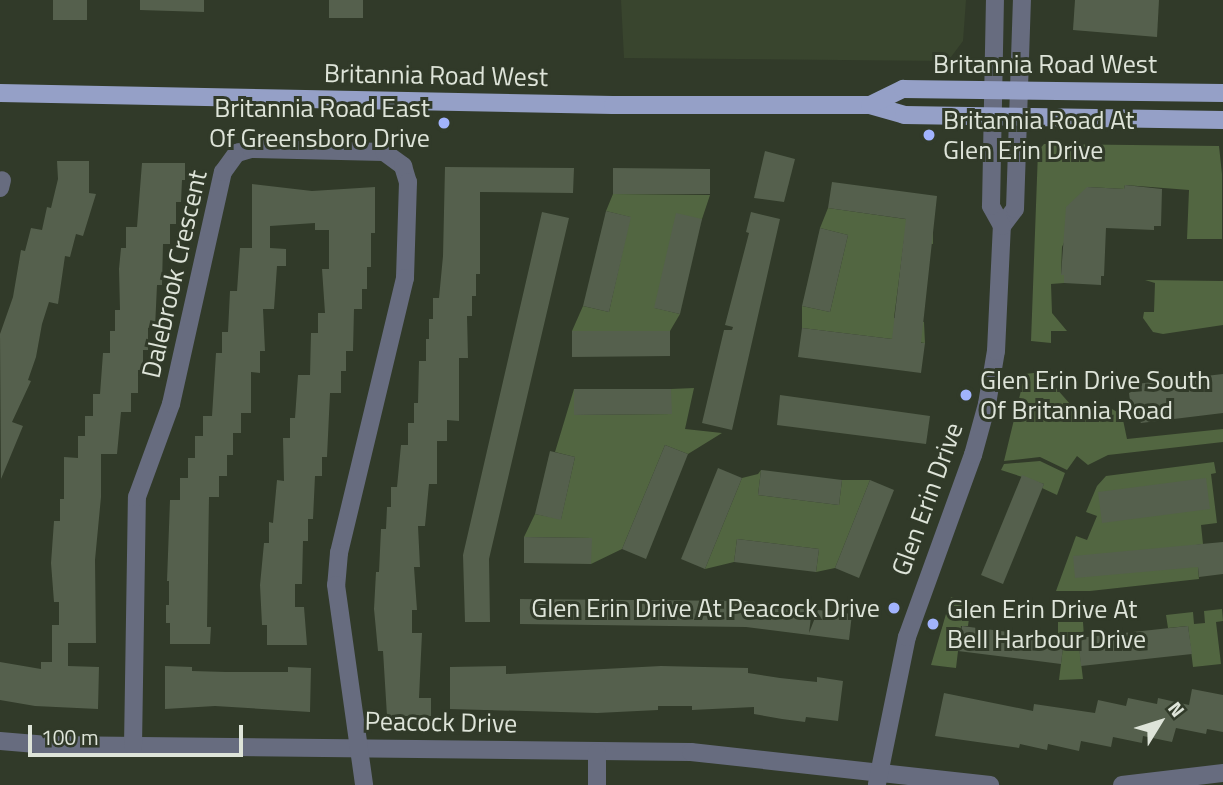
<!DOCTYPE html>
<html>
<head>
<meta charset="utf-8">
<style>
	body { margin:0 }
	#map { position:relative; width:1223px; height:785px; overflow:hidden; background:#313a29; font-family:"Titillium Web",sans-serif }
	div>[style] { position:absolute }
	[style*='--x'] { left:calc(var(--x)*1px); top:calc(var(--y)*1px); width:calc(var(--w)*1px); rotate:calc(var(--a)*1deg) }
	.built>* { inset:0; background:#39452e }
	.green>* { inset:0; background:#526641 }
	.building>* { inset:0; background:#55604d }
	.minor>* { height:18px; margin:-9px; padding:0 9px; transform-origin:9px; border-radius:9px; background:#676c7f }
	.major>* { height:18px; margin:-9px; padding:0 9px; transform-origin:9px; border-radius:9px; background:#95a0c7 }
	.dots>* { width:19px; height:19px; translate:-50% -50%; box-sizing:border-box; border:4px solid #313a29; border-radius:50% }
	span { translate:-50% -50%; white-space:nowrap; text-align:center; line-height:1.15; -webkit-text-stroke:6px #313a29; paint-order:stroke }
	.street-label { font-size:26px; color:#dee4d9 }
	.poi-label { font-size:26px; color:#dee4d9 }
	.right { translate:-100% -50%; text-align:right }
	.left { translate:0 -50%; text-align:left }
	.north { position:absolute; left:1125px; top:687px; width:70px; height:70px; -webkit-text-stroke:5px #313a29; paint-order:stroke; rotate:52deg; font-size:19px; font-weight:700; line-height:28px; text-align:center; color:#dee4d9 }
	.north::after { content:''; display:block; margin:auto; width:24px; height:32px; background:#dee4d9; clip-path:polygon(50% 0,100% 100%,50% 72%,0 100%) }
	.scale { position:absolute; left:28px; top:725px; width:215px; height:32px; box-sizing:border-box; border:4px solid #dee4d9; border-top:0; padding-left:9px; font-size:21px; line-height:24px; white-space:nowrap; color:#dee4d9; -webkit-text-stroke:5px #313a29; paint-order:stroke }
</style>
</head>
<body>
<div id="map">
	<div class="built">
		<div style="clip-path:polygon(621px 0,966px 0,963px 41px,948px 61px,624px 58px)"></div>
	</div>
	<div class="green">
		<div style="clip-path:polygon(1044px 144px,1219px 146px,1222px 174px,1222px 239px,1187px 239px,1189px 190px,1125px 185px,1124px 189px,1088px 187px,1062px 247px,1061px 274px,1064px 275px,1064px 283px,1051px 284px,1052px 313px,1067px 331px,1051px 331px,1051px 343px,1031px 341px,1038px 151px)"></div>
		<div style="clip-path:polygon(613px 194px,710px 195px,702px 219px,655px 308px,680px 314px,670px 331px,572px 331px,583px 306px,609px 312px,630px 217px,606px 211px)"></div>
		<div style="clip-path:polygon(828px 208px,933px 223px,933px 244px,904px 240px,894px 318px,924px 322px,925px 343px,802px 328px,802px 306px,830px 312px,848px 235px,820px 228px)"></div>
		<div style="clip-path:polygon(1145px 280px,1223px 281px,1223px 325px,1163px 334px,1153px 332px,1143px 318px,1144px 312px,1154px 312px,1155px 283px)"></div>
		<div style="clip-path:polygon(1042px 372px,1084px 420px,1102px 417px,1106px 409px,1112px 409px,1122px 415px,1127px 439px,1223px 429px,1223px 442px,1108px 455px,1088px 465px,1077px 456px,1067px 470px,1040px 457px,1004px 461px,1025px 374px)"></div>
		<div style="clip-path:polygon(694px 388px,685px 429px,722px 433px,688px 454px,665px 445px,622px 549px,591px 564px,591px 538px,524px 537px,535px 514px,561px 519px,575px 457px,555px 452px,574px 389px,574px 415px,671px 414px,671px 389px)"></div>
		<div style="clip-path:polygon(1040px 461px,1065px 473px,1057px 495px,1042px 488px,1044px 484px,1001px 470px,1004px 464px)"></div>
		<div style="clip-path:polygon(1214px 462px,1216px 473px,1211px 474px,1217px 523px,1201px 525px,1203px 544px,1196px 545px,1199px 579px,1090px 591px,1056px 591px,1076px 536px,1087px 540px,1097px 516px,1086px 512px,1097px 486px,1106px 476px)"></div>
		<div style="clip-path:polygon(761px 470px,758px 495px,839px 505px,842px 480px,870px 480px,835px 568px,816px 572px,819px 549px,737px 539px,734px 562px,705px 569px,742px 478px,758px 474px)"></div>
		<div style="clip-path:polygon(951px 597px,971px 603px,968px 626px,961px 626px,956px 668px,931px 665px)"></div>
		<div style="clip-path:polygon(1222px 609px,1223px 621px,1216px 622px,1221px 664px,1193px 667px,1188px 626px,1168px 628px,1166px 615px,1193px 612px,1194px 624px,1205px 623px,1204px 611px)"></div>
		<div style="clip-path:polygon(1058px 622px,1083px 622px,1084px 637px,1078px 638px,1083px 679px,1059px 680px,1064px 639px,1058px 638px)"></div>
	</div>
	<div class="building">
		<div style="clip-path:polygon(53px 0,87px 0,87px 20px,53px 20px)"></div>
		<div style="clip-path:polygon(140px 0,204px 0,204px 12px,140px 10px)"></div>
		<div style="clip-path:polygon(329px 0,363px 0,363px 18px,329px 18px)"></div>
		<div style="clip-path:polygon(1075px 0,1159px 0,1157px 37px,1073px 30px)"></div>
		<div style="clip-path:polygon(765px 151px,795px 159px,784px 202px,754px 198px)"></div>
		<div style="clip-path:polygon(57px 161px,89px 161px,89px 193px,96px 194px,83px 236px,76px 234px,70px 257px,65px 256px,58px 304px,49px 302px,42px 324px,36px 357px,28px 380px,31px 381px,12px 422px,23px 426px,1px 479px,0 334px,13px 297px,21px 250px,25px 251px,31px 228px,42px 230px,47px 207px,51px 208px,58px 179px)"></div>
		<div style="clip-path:polygon(142px 163px,185px 163px,185px 180px,182px 180px,181px 202px,176px 202px,176px 224px,170px 224px,170px 244px,163px 244px,162px 285px,157px 285px,155px 328px,148px 328px,148px 350px,143px 350px,143px 370px,138px 370px,138px 393px,131px 393px,131px 412px,121px 412px,117px 454px,101px 454px,101px 497px,95px 560px,96px 643px,68px 643px,68px 666px,99px 667px,98px 709px,35px 706px,0 700px,0 662px,41px 669px,41px 662px,52px 662px,52px 625px,59px 625px,59px 602px,54px 602px,51px 563px,54px 521px,60px 521px,60px 499px,64px 499px,64px 457px,78px 458px,78px 436px,85px 436px,85px 416px,93px 416px,93px 394px,100px 394px,103px 353px,110px 353px,110px 331px,115px 331px,115px 310px,120px 310px,119px 269px,121px 248px,126px 248px,126px 227px,137px 227px)"></div>
		<div style="clip-path:polygon(445px 167px,574px 168px,573px 193px,480px 192px,480px 274px,476px 274px,476px 296px,472px 296px,472px 316px,467px 316px,468px 358px,459px 358px,459px 421px,447px 420px,447px 441px,437px 441px,437px 484px,429px 484px,425px 526px,418px 526px,420px 567px,414px 567px,417px 610px,412px 610px,412px 633px,422px 633px,419px 698px,431px 698px,431px 716px,387px 716px,383px 651px,378px 651px,374px 609px,376px 572px,379px 572px,381px 529px,386px 529px,387px 507px,391px 507px,391px 487px,397px 487px,401px 445px,408px 445px,408px 423px,414px 423px,414px 403px,418px 403px,419px 361px,426px 361px,426px 339px,429px 339px,429px 319px,433px 319px,433px 298px,439px 298px,443px 256px)"></div>
		<div style="clip-path:polygon(613px 168px,710px 169px,710px 194px,613px 194px)"></div>
		<div style="clip-path:polygon(832px 182px,937px 196px,921px 343px,925px 343px,921px 373px,798px 357px,802px 328px,892px 339px,906px 219px,828px 208px)"></div>
		<div style="clip-path:polygon(252px 184px,312px 191px,375px 187px,375px 233px,371px 233px,371px 267px,367px 267px,367px 289px,362px 289px,362px 309px,354px 309px,353px 351px,346px 351px,346px 371px,341px 371px,341px 393px,330px 393px,327px 457px,322px 457px,322px 476px,315px 476px,313px 519px,308px 519px,308px 541px,303px 541px,302px 584px,295px 584px,295px 607px,304px 607px,307px 645px,267px 645px,267px 625px,262px 625px,260px 585px,264px 543px,269px 543px,269px 522px,273px 523px,277px 480px,284px 481px,283px 438px,290px 438px,290px 418px,295px 418px,298px 375px,310px 375px,311px 333px,318px 333px,318px 313px,325px 313px,322px 269px,329px 269px,329px 230px,315px 230px,315px 223px,270px 226px,270px 248px,286px 249px,286px 266px,277px 266px,274px 309px,263px 309px,265px 351px,260px 351px,260px 373px,251px 372px,251px 413px,241px 413px,241px 433px,233px 433px,233px 455px,227px 455px,227px 476px,219px 476px,219px 497px,209px 497px,207px 627px,211px 627px,210px 644px,170px 644px,170px 623px,166px 623px,166px 605px,169px 605px,169px 581px,167px 581px,170px 500px,180px 500px,180px 478px,188px 478px,188px 458px,195px 458px,195px 436px,203px 436px,203px 416px,212px 416px,216px 353px,222px 353px,222px 332px,228px 332px,230px 291px,237px 291px,240px 248px,252px 248px)"></div>
		<div style="clip-path:polygon(1125px 185px,1162px 189px,1161px 226px,1154px 226px,1154px 230px,1106px 228px,1104px 276px,1101px 276px,1101px 285px,1064px 283px,1064px 275px,1061px 275px,1066px 207px,1087px 187px,1124px 189px)"></div>
		<div style="clip-path:polygon(606px 211px,631px 217px,609px 312px,583px 306px)"></div>
		<div style="clip-path:polygon(542px 212px,569px 218px,489px 559px,490px 622px,465px 622px,463px 555px)"></div>
		<div style="clip-path:polygon(751px 212px,780px 219px,732px 430px,702px 423px,724px 330px,732px 330px,733px 327px,725px 325px,749px 233px,746px 232px)"></div>
		<div style="clip-path:polygon(676px 213px,702px 219px,680px 314px,654px 308px)"></div>
		<div style="clip-path:polygon(820px 228px,848px 235px,830px 312px,802px 306px)"></div>
		<div style="clip-path:polygon(572px 331px,670px 331px,670px 356px,572px 357px)"></div>
		<div style="clip-path:polygon(1223px 374px,1223px 413px,1141px 423px,1137px 417px,1132px 418px,1129px 393px,1137px 389px,1136px 384px)"></div>
		<div style="clip-path:polygon(574px 389px,671px 389px,672px 414px,574px 415px)"></div>
		<div style="clip-path:polygon(780px 395px,930px 416px,926px 444px,777px 425px)"></div>
		<div style="clip-path:polygon(665px 445px,688px 454px,646px 559px,622px 549px)"></div>
		<div style="clip-path:polygon(550px 451px,575px 457px,561px 520px,535px 514px)"></div>
		<div style="clip-path:polygon(718px 468px,742px 478px,705px 569px,681px 559px)"></div>
		<div style="clip-path:polygon(761px 470px,842px 480px,839px 505px,758px 495px)"></div>
		<div style="clip-path:polygon(1022px 475px,1044px 484px,1003px 584px,981px 575px)"></div>
		<div style="clip-path:polygon(1206px 478px,1210px 509px,1102px 523px,1098px 492px)"></div>
		<div style="clip-path:polygon(870px 480px,894px 490px,859px 578px,835px 568px)"></div>
		<div style="clip-path:polygon(524px 537px,592px 538px,591px 564px,524px 563px)"></div>
		<div style="clip-path:polygon(737px 539px,819px 549px,816px 572px,734px 562px)"></div>
		<div style="clip-path:polygon(1223px 542px,1223px 574px,1199px 577px,1198px 567px,1075px 578px,1073px 556px)"></div>
		<div style="clip-path:polygon(520px 599px,748px 601px,812px 609px,809px 633px,818px 610px,852px 614px,849px 640px,746px 627px,520px 624px)"></div>
		<div style="clip-path:polygon(962px 626px,1064px 639px,1061px 664px,958px 651px)"></div>
		<div style="clip-path:polygon(1188px 626px,1192px 654px,1081px 666px,1078px 638px)"></div>
		<div style="clip-path:polygon(165px 666px,192px 667px,192px 671px,226px 672px,288px 672px,288px 667px,311px 668px,310px 712px,215px 706px,165px 709px)"></div>
		<div style="clip-path:polygon(506px 666px,506px 674px,661px 666px,748px 668px,748px 673px,780px 678px,817px 682px,817px 677px,843px 681px,838px 721px,806px 717px,805px 722px,782px 719px,754px 714px,754px 707px,692px 710px,692px 706px,658px 706px,658px 710px,597px 713px,450px 709px,450px 667px)"></div>
		<div style="clip-path:polygon(1192px 689px,1223px 695px,1223px 732px,1207px 729px,1206px 734px,1176px 728px,1172px 742px,1143px 736px,1142px 743px,1113px 737px,1111px 747px,1081px 741px,1079px 751px,1048px 744px,1047px 750px,1020px 744px,1019px 748px,935px 736px,944px 693px,1033px 711px,1034px 704px,1095px 713px,1098px 700px,1126px 706px,1128px 698px,1157px 704px,1158px 698px,1189px 705px)"></div>
	</div>
	<div class="minor">
		<div style="--x:0;--y:188;--w:8;--a:-76"></div>
		<div style="--x:1002;--y:226;--w:21;--a:-53"></div>
		<div style="--x:1015;--y:209;--w:209;--a:-88.1"></div>
		<div style="--x:0;--y:741;--w:48;--a:4.8"></div>
		<div style="--x:48;--y:745;--w:643;--a:0.62"></div>
		<div style="--x:691;--y:752;--w:301;--a:6.3"></div>
		<div style="--x:133;--y:746;--w:249;--a:-89.1"></div>
		<div style="--x:137;--y:497;--w:99;--a:-69.9"></div>
		<div style="--x:171;--y:404;--w:238;--a:-77.4"></div>
		<div style="--x:223;--y:172;--w:24;--a:-54"></div>
		<div style="--x:237;--y:153;--w:15;--a:-16"></div>
		<div style="--x:251;--y:149;--w:133;--a:1.3"></div>
		<div style="--x:384;--y:152;--w:24;--a:36"></div>
		<div style="--x:403;--y:166;--w:17;--a:73"></div>
		<div style="--x:408;--y:182;--w:96;--a:91.8"></div>
		<div style="--x:405;--y:278;--w:283;--a:103.5"></div>
		<div style="--x:339;--y:553;--w:32;--a:95"></div>
		<div style="--x:336;--y:585;--w:202;--a:82"></div>
		<div style="--x:597;--y:752;--w:33;--a:90"></div>
		<div style="--x:877;--y:784;--w:150;--a:-78.5"></div>
		<div style="--x:907;--y:637;--w:194;--a:-70.1"></div>
		<div style="--x:973;--y:455;--w:53;--a:-74.6"></div>
		<div style="--x:987;--y:404;--w:54;--a:-80.4"></div>
		<div style="--x:996;--y:351;--w:125;--a:-87.3"></div>
		<div style="--x:1002;--y:226;--w:23;--a:-119"></div>
		<div style="--x:991;--y:206;--w:206;--a:-88.9"></div>
		<div style="--x:1122;--y:785;--w:102;--a:-6.8"></div>
	</div>
	<div class="major">
		<div style="--x:0;--y:93;--w:613;--a:1.12"></div>
		<div style="--x:613;--y:105;--w:257;--a:0"></div>
		<div style="--x:870;--y:105;--w:35;--a:16"></div>
		<div style="--x:904;--y:115;--w:319;--a:0.9"></div>
		<div style="--x:870;--y:105;--w:37;--a:-26"></div>
		<div style="--x:903;--y:89;--w:320;--a:0.7"></div>
	</div>
	<div class="dots">
		<div style="left:444px;top:123px;background:#a1b3fd"></div>
		<div style="left:929px;top:135px;background:#a1b3fd"></div>
		<div style="left:966px;top:395px;background:#a1b3fd"></div>
		<div style="left:894px;top:608px;background:#a1b3fd"></div>
		<div style="left:933px;top:624px;background:#a1b3fd"></div>
	</div>
	<div class="street-label">
		<span style="left:1045px;top:64px">Britannia Road West</span>
		<span style="left:436px;top:75px;rotate:1deg">Britannia Road West</span>
		<span style="left:174px;top:274px;rotate:-77deg">Dalebrook Crescent</span>
		<span style="left:927px;top:499px;rotate:-70deg">Glen Erin Drive</span>
		<span style="left:441px;top:722px;rotate:1deg">Peacock Drive</span>
	</div>
	<div class="poi-label">
		<span class="right" style="left:430px;top:123px">Britannia Road East<br>Of Greensboro Drive</span>
		<span class="left" style="left:943px;top:135px">Britannia Road At<br>Glen Erin Drive</span>
		<span class="left" style="left:980px;top:395px">Glen Erin Drive South<br>Of Britannia Road</span>
		<span class="right" style="left:880px;top:608px">Glen Erin Drive At Peacock Drive</span>
		<span class="left" style="left:947px;top:624px">Glen Erin Drive At<br>Bell Harbour Drive</span>
	</div>
	<div class="north">N</div>
	<div class="scale">100 m</div>
</div>
</body>
</html>
